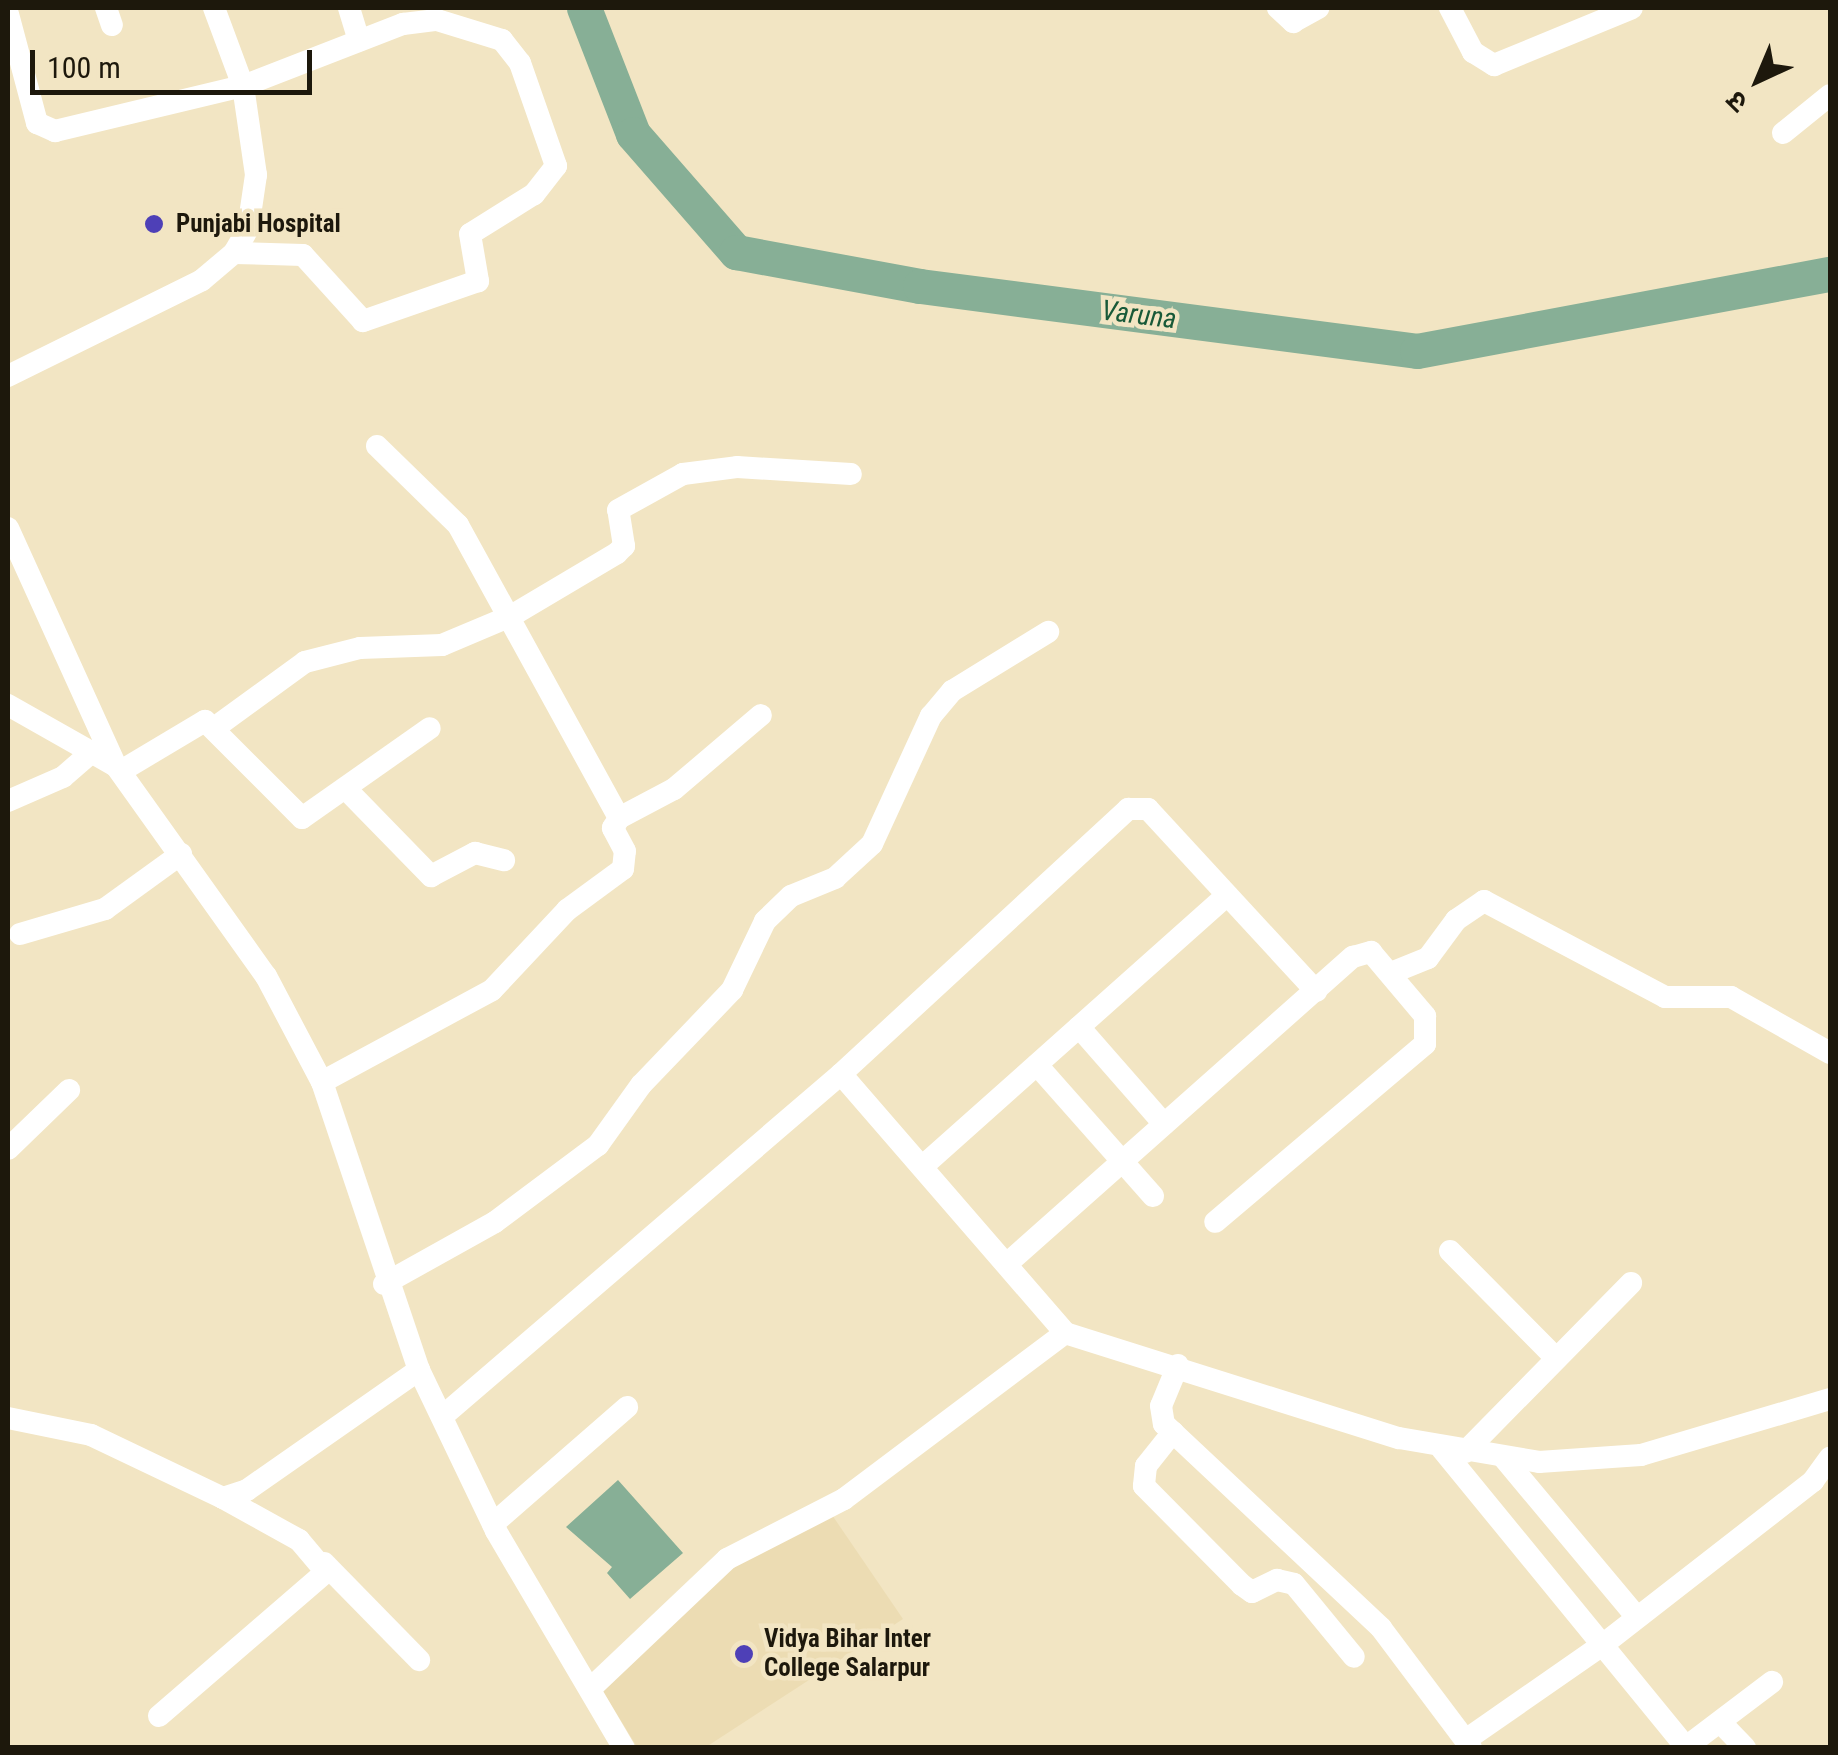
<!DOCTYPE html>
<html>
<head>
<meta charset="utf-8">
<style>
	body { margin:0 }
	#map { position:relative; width:1838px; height:1755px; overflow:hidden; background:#f2e5c3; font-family:"Roboto Condensed","Noto Sans Devanagari",sans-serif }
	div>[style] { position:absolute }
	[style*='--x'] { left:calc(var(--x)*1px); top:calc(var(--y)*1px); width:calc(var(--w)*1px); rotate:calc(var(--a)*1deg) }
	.built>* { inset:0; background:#ecdcb3 }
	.water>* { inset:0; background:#87af96 }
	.river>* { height:35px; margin:-17.5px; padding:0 17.5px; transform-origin:17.5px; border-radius:17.5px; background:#87af96 }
	.minor>* { height:22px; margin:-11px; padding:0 11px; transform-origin:11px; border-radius:11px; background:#fff }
	.dots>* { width:28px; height:28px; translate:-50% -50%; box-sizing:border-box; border:5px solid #f2e5c3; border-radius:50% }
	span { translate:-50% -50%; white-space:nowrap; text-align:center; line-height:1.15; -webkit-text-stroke:9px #f2e5c3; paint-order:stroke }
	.poi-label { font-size:25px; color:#1d180c; font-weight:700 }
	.left { translate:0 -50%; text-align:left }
	.water-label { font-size:28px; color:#185938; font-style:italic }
	.frame { position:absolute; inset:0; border:10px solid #1d180c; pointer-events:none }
	.north { position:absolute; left:1708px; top:30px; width:100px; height:100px; -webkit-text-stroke:8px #f2e5c3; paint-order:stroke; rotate:224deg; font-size:28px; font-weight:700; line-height:40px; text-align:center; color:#1d180c }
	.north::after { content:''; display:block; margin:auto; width:35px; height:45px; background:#1d180c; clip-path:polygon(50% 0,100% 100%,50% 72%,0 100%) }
	.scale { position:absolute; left:30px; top:50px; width:282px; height:45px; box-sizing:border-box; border:5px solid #1d180c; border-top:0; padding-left:12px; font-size:30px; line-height:35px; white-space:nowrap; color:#1d180c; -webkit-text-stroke:8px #f2e5c3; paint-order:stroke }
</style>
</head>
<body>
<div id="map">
	<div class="built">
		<div style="clip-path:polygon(830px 1512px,903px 1619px,706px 1747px,637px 1747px,601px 1688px,727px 1570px)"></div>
	</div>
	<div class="water">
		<div style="clip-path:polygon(618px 1480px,683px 1553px,630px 1599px,607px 1573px,612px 1567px,566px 1527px)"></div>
	</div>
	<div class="river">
		<div style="--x:584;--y:8;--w:135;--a:68.7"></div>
		<div style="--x:633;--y:134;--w:157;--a:48.9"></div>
		<div style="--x:736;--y:252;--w:187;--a:10.5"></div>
		<div style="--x:920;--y:286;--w:501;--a:7.45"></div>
		<div style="--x:1417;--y:351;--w:420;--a:-10.6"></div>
	</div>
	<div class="minor">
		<div style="--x:106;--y:8;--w:18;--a:71"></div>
		<div style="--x:349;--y:8;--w:34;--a:73"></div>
		<div style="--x:1278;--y:8;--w:21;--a:43"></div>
		<div style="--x:1293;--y:22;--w:29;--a:-29"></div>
		<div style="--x:1450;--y:8;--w:50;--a:62.4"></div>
		<div style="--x:1473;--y:52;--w:25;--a:32"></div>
		<div style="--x:1494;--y:65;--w:149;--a:-22.4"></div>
		<div style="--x:8;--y:14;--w:113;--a:75.1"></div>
		<div style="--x:37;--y:123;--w:20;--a:24"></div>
		<div style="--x:55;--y:131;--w:193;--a:-13.5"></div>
		<div style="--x:243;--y:86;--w:83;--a:-110.4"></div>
		<div style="--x:1783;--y:133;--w:60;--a:-39"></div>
		<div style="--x:8;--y:376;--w:216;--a:-26.3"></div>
		<div style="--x:202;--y:280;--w:42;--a:-40.2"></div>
		<div style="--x:234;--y:253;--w:28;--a:-60"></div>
		<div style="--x:248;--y:229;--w:55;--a:-81.6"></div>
		<div style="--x:256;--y:175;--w:90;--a:-98.3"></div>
		<div style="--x:243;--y:86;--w:172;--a:-21.2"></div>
		<div style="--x:403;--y:24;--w:34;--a:-7"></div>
		<div style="--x:437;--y:20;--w:68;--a:17.1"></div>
		<div style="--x:502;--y:40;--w:29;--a:52"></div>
		<div style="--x:520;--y:63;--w:109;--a:70.7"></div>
		<div style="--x:556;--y:166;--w:36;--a:128"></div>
		<div style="--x:534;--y:194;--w:75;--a:148"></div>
		<div style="--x:470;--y:234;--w:48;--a:80.3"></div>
		<div style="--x:478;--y:281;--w:122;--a:160.8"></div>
		<div style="--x:363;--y:321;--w:89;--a:-132.3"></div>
		<div style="--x:303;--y:255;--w:69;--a:-178.3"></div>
		<div style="--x:377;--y:446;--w:113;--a:44.3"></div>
		<div style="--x:458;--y:525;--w:334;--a:61.2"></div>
		<div style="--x:8;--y:528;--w:261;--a:65.6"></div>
		<div style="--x:116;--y:766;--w:258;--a:54.5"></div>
		<div style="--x:266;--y:976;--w:120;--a:62.2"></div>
		<div style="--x:322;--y:1082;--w:304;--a:71.4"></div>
		<div style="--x:419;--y:1370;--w:178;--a:64.4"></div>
		<div style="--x:496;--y:1531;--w:252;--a:59.5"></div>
		<div style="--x:8;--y:705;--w:124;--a:29.5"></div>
		<div style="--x:217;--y:726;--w:109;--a:-36"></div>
		<div style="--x:305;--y:662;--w:57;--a:-14.3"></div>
		<div style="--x:360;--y:648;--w:82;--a:-2.1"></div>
		<div style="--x:442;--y:645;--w:75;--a:-22.8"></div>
		<div style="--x:511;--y:616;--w:123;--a:-30.7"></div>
		<div style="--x:617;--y:553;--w:10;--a:-45"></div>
		<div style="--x:624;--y:546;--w:36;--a:-99"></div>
		<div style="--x:618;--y:510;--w:74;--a:-29"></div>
		<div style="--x:683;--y:474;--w:54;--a:-7.4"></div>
		<div style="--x:737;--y:467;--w:114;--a:3.5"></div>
		<div style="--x:121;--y:771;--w:98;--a:-30.8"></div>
		<div style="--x:205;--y:721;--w:137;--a:45"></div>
		<div style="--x:302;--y:818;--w:156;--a:-35.1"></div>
		<div style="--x:346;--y:789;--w:122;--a:45.7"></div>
		<div style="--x:431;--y:876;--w:50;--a:-27.6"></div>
		<div style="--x:475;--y:853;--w:30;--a:14"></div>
		<div style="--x:8;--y:801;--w:60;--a:-23.6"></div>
		<div style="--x:63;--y:777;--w:40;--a:-41"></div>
		<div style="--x:20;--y:934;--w:89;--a:-16.4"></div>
		<div style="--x:105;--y:909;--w:94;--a:-35.9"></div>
		<div style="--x:1391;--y:973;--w:40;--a:-22"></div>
		<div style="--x:1428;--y:958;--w:47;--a:-53.6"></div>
		<div style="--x:1456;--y:920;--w:34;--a:-34"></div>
		<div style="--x:1484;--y:901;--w:205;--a:27.9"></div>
		<div style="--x:1665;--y:997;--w:66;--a:0"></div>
		<div style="--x:1731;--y:997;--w:114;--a:29.5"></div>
		<div style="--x:1079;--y:1027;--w:129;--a:48.8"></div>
		<div style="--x:1037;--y:1065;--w:175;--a:48.5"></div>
		<div style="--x:841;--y:1074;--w:342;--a:49.1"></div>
		<div style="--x:322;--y:1082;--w:193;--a:-28.4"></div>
		<div style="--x:492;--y:990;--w:110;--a:-46.8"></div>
		<div style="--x:567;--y:910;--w:69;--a:-36.2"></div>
		<div style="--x:623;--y:869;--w:18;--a:-84"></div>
		<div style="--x:625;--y:851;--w:26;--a:-118"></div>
		<div style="--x:613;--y:828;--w:12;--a:-59"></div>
		<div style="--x:619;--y:818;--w:62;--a:-27.8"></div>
		<div style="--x:674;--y:789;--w:114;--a:-40.4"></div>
		<div style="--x:8;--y:1149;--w:85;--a:-44"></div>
		<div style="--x:923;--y:1166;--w:407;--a:-41.7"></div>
		<div style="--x:1450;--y:1251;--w:148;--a:45.3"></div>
		<div style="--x:1009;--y:1262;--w:460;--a:-41.6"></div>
		<div style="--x:1353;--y:957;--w:19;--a:-16"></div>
		<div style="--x:1371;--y:952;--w:84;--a:49.8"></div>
		<div style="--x:1425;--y:1016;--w:28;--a:90"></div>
		<div style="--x:1425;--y:1044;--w:275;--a:139.7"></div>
		<div style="--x:384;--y:1284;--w:127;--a:-29.2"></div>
		<div style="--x:495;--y:1222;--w:129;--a:-36.8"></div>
		<div style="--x:598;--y:1145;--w:74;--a:-54.4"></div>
		<div style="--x:641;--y:1085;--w:132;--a:-46.2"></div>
		<div style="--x:732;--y:990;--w:76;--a:-64.4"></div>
		<div style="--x:765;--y:921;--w:36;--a:-44"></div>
		<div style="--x:791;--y:896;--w:48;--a:-22.2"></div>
		<div style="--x:835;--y:878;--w:50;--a:-42.6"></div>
		<div style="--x:872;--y:844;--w:141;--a:-65.3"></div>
		<div style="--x:931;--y:716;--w:33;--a:-50"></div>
		<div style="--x:952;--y:691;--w:113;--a:-31.6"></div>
		<div style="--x:1178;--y:1365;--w:44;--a:112.5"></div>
		<div style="--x:1161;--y:1406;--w:18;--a:81"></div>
		<div style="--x:1164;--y:1424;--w:298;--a:43.2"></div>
		<div style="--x:1381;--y:1628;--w:150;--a:53.1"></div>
		<div style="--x:444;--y:1415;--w:523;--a:-40.66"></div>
		<div style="--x:841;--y:1074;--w:391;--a:-42.7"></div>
		<div style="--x:1128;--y:809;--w:20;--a:0"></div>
		<div style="--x:1148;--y:809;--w:248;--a:47.3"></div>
		<div style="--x:8;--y:1418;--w:85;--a:11.6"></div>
		<div style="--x:91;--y:1435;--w:146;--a:25.5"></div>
		<div style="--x:223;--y:1498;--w:25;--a:-18"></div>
		<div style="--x:247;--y:1490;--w:210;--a:-34.9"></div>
		<div style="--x:1173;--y:1432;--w:43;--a:128.5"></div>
		<div style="--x:1146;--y:1466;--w:20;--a:96"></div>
		<div style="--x:1144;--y:1486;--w:139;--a:45.3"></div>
		<div style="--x:1242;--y:1585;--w:12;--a:35"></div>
		<div style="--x:1252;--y:1592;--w:28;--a:-26"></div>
		<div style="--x:1277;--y:1580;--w:17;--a:13"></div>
		<div style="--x:1294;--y:1584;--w:94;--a:50.6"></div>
		<div style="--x:1442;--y:1449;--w:385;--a:50.7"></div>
		<div style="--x:1686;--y:1747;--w:108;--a:-37.1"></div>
		<div style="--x:1465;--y:1452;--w:237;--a:-45.5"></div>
		<div style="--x:1503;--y:1457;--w:209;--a:50.1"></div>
		<div style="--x:493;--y:1524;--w:178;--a:-41.1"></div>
		<div style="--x:324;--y:1563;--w:136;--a:45.6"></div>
		<div style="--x:590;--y:1689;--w:189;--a:-43.5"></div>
		<div style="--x:727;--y:1559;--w:131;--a:-27.1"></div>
		<div style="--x:844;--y:1499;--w:276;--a:-36.9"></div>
		<div style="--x:1065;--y:1333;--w:350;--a:17.5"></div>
		<div style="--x:1399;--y:1438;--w:142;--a:9.7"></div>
		<div style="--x:1539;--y:1462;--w:102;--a:-3.9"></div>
		<div style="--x:1641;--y:1455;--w:197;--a:-16.5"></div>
		<div style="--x:159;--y:1716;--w:221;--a:-40.8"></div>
		<div style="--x:326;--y:1572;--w:42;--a:-130.2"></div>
		<div style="--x:299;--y:1540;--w:87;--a:-151.1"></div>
		<div style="--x:1722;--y:1724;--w:33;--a:46"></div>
		<div style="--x:1467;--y:1739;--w:168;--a:-34.8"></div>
		<div style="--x:1605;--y:1643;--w:264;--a:-37.9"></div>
		<div style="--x:1813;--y:1481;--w:29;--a:-54"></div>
	</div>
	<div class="dots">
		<div style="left:154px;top:224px;background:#4e40b7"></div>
		<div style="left:744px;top:1654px;background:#4e40b7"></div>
	</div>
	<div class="poi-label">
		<span class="left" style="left:176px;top:224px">Punjabi Hospital</span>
		<span class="left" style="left:764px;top:1654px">Vidya Bihar Inter<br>College Salarpur</span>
	</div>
	<div class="water-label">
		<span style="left:1139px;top:315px;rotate:7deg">Varuna</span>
	</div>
	<div class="frame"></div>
	<div class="north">उ</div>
	<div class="scale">100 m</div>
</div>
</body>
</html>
